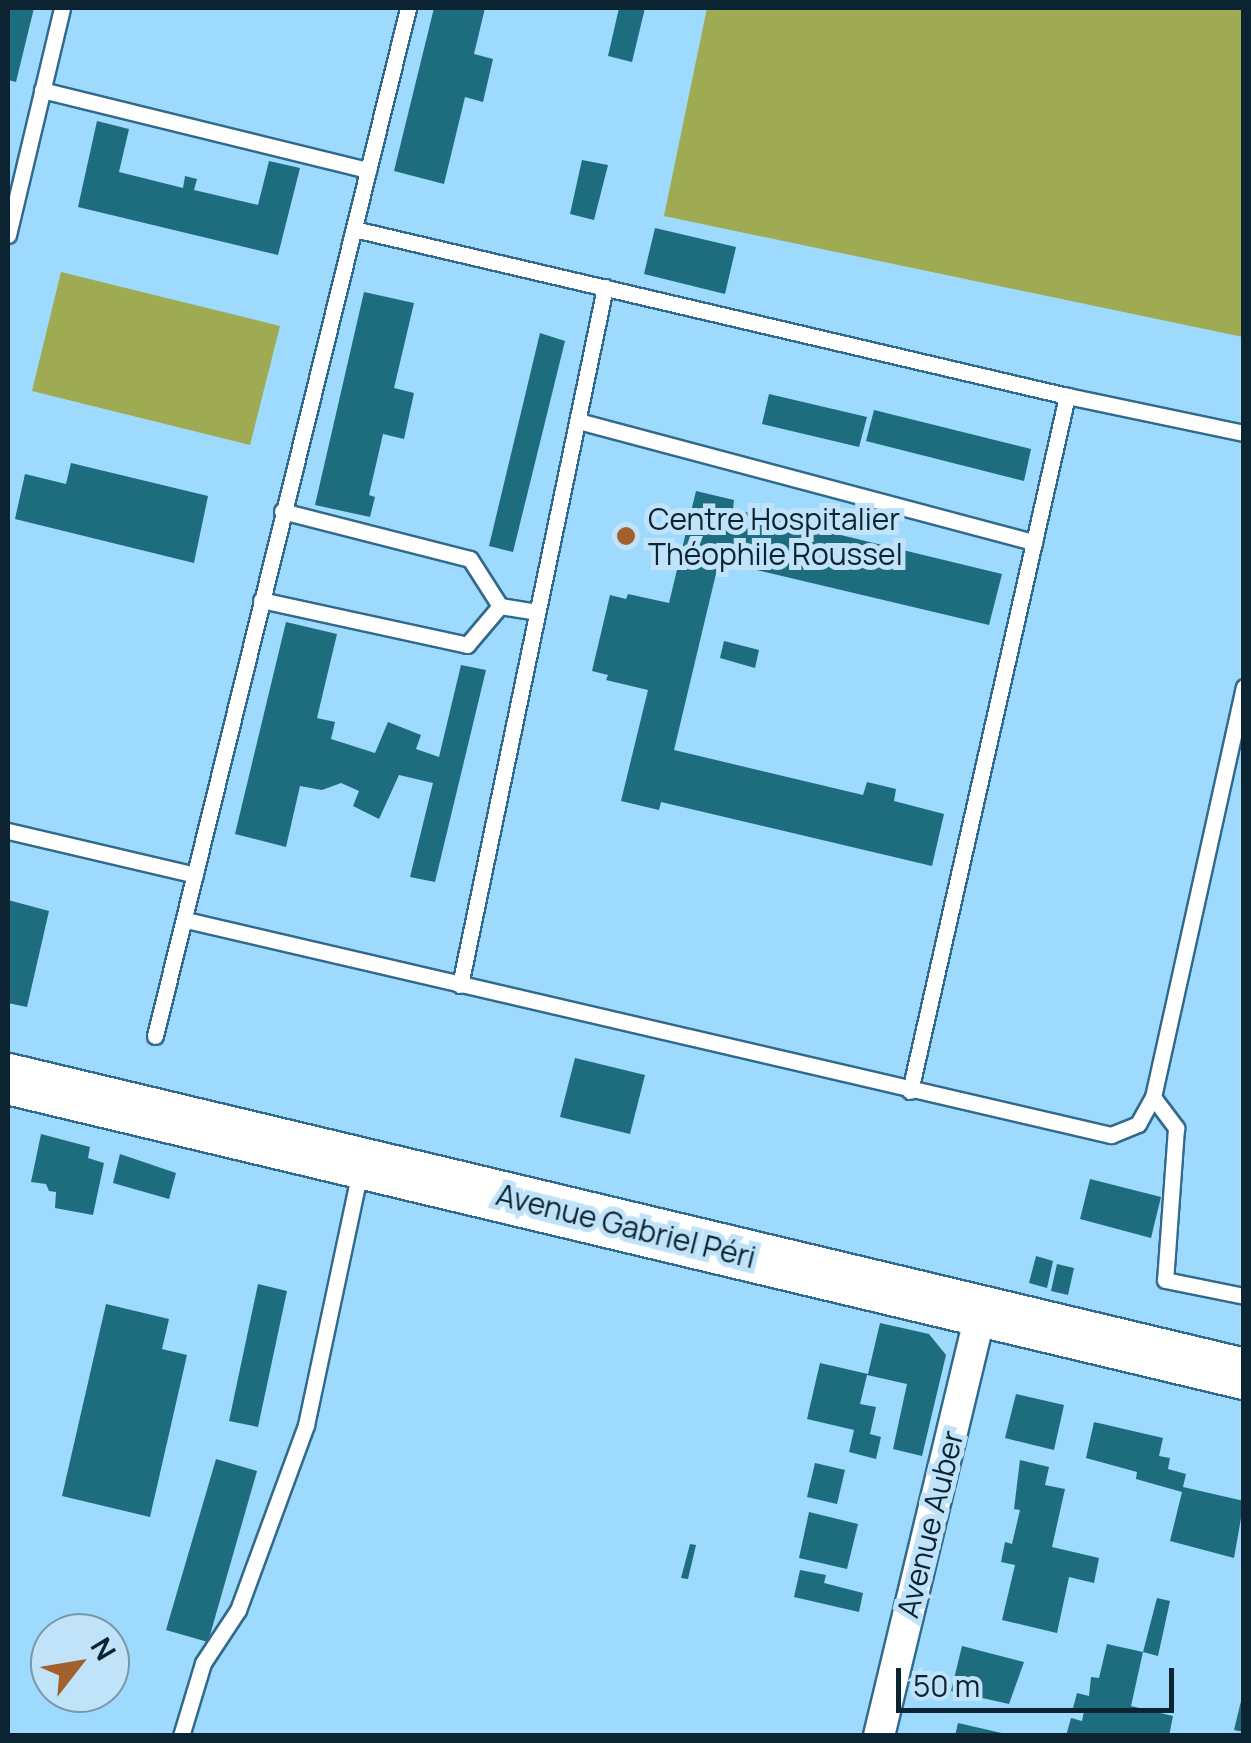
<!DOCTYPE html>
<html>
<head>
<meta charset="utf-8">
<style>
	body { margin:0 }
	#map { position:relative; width:1251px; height:1743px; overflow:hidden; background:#9ed9fe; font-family:Manrope,sans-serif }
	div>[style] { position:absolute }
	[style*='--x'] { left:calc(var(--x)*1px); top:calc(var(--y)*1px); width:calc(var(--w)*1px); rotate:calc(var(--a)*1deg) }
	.green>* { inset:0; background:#9eab52 }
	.building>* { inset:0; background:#1d6d7f }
	.roads { filter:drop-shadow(2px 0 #316a8a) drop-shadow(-2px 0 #316a8a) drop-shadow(0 2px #316a8a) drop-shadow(0 -2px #316a8a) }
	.lane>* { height:15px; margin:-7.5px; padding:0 7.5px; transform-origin:7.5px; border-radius:7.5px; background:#fff }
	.street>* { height:30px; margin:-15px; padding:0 15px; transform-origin:15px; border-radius:15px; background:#fff }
	.primary>* { height:50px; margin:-25px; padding:0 25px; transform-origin:25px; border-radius:25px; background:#fff }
	.dots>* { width:28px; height:28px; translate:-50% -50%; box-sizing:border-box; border:5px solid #c0e3f9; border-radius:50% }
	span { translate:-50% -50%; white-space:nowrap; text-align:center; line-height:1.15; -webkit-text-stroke:10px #c0e3f9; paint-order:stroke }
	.poi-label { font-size:30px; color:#0c2431 }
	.left { translate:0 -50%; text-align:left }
	.street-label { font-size:30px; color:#0c2431 }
	.frame { position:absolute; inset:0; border:10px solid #0c2431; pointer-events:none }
	.north { position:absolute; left:30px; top:1613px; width:100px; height:100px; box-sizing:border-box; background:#c0e3f9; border:2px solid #7897a9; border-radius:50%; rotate:59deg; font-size:28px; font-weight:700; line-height:40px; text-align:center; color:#0c2431 }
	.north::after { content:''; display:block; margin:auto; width:35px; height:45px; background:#a2612c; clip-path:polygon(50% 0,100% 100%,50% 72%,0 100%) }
	.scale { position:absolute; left:896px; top:1668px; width:278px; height:45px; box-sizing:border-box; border:5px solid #0c2431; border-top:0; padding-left:12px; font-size:30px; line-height:35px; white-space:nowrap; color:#0c2431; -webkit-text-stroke:8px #c0e3f9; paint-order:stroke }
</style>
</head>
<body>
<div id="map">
	<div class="green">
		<div style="clip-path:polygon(707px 8px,1243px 8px,1243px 337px,664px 216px)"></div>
		<div style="clip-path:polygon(61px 272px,280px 326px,250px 445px,32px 391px)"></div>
	</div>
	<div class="building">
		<div style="clip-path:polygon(8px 8px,34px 8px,16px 82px,8px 80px)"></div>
		<div style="clip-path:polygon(434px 8px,485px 8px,474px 54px,493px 59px,483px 102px,465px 97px,444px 184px,394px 171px)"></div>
		<div style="clip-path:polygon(619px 8px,645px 8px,632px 62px,608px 56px)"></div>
		<div style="clip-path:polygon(97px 121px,129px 129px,119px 172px,183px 188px,185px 176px,197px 179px,194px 190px,258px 205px,269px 161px,300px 168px,278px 255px,78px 207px)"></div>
		<div style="clip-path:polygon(582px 160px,608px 165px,594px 220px,570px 214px)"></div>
		<div style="clip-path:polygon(655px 228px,736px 247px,725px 294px,644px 274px)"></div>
		<div style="clip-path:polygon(364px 292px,414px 303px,394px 388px,414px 393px,404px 439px,383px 434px,369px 495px,375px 497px,370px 517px,315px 505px)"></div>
		<div style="clip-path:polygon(540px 333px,565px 341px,513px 552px,489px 546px)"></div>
		<div style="clip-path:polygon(769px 394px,867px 417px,859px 447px,762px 424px)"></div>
		<div style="clip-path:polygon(874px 410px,1031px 449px,1024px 481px,866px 441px)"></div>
		<div style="clip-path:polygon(71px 463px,208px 496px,194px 563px,15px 519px,25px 474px,66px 484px)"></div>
		<div style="clip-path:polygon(696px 491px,734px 500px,733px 509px,1002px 574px,989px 625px,719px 561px,674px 750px,863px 795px,867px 782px,896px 789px,894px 801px,944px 814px,932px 866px,661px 802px,659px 810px,621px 801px,648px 690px,606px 680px,608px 675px,592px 671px,610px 595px,626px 599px,628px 594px,669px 603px)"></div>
		<div style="clip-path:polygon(286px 622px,337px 634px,317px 718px,335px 722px,331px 739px,375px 753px,388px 722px,421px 735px,416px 749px,439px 757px,461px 665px,486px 670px,435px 882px,410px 877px,433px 783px,399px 775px,379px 819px,353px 806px,359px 791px,341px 783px,322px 790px,300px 786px,286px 847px,235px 834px)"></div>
		<div style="clip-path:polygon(724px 641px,759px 650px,755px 668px,720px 658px)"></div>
		<div style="clip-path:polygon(8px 900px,49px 911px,27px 1007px,8px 1003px)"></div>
		<div style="clip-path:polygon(575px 1058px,645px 1075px,630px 1134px,560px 1117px)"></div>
		<div style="clip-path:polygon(41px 1134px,90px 1147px,88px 1158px,104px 1163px,93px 1215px,55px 1208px,56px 1192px,49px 1191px,46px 1184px,31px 1182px)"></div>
		<div style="clip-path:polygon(120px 1154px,176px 1173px,169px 1199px,113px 1183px)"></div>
		<div style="clip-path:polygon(1090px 1179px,1161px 1197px,1151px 1238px,1080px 1219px)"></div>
		<div style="clip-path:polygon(1036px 1256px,1053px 1261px,1047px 1288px,1029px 1283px)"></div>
		<div style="clip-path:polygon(1057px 1264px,1074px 1268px,1068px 1295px,1051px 1291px)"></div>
		<div style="clip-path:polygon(258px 1284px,287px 1291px,258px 1427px,229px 1421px)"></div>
		<div style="clip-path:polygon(106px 1304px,169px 1319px,162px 1349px,187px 1355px,150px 1517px,62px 1496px)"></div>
		<div style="clip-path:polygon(880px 1323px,929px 1334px,946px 1355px,922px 1456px,893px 1449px,907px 1384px,867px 1375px,860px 1404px,876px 1407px,870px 1434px,881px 1437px,876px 1459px,849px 1452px,854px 1430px,807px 1419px,820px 1363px,868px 1374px)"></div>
		<div style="clip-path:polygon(1016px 1394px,1064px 1405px,1054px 1450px,1005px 1438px)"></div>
		<div style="clip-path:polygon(1094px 1422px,1163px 1438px,1159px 1456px,1170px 1458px,1168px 1469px,1186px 1474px,1183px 1487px,1244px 1501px,1234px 1558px,1170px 1541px,1182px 1492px,1136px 1479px,1137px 1472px,1086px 1458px)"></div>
		<div style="clip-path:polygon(216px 1459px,257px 1471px,208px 1642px,166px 1630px)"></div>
		<div style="clip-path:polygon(1020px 1460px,1049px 1467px,1045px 1485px,1065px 1489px,1052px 1547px,1099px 1558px,1094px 1583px,1069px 1577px,1057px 1633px,1002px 1620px,1015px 1565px,1001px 1562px,1005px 1542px,1012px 1544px,1020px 1510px,1014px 1509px)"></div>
		<div style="clip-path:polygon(815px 1463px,845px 1470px,837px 1504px,807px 1497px)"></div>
		<div style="clip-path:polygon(809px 1512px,858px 1524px,847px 1569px,799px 1558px)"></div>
		<div style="clip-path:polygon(690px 1544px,696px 1545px,688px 1579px,681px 1578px)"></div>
		<div style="clip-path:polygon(800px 1570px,826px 1575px,824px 1583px,863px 1593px,859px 1612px,794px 1597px)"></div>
		<div style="clip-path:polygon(1157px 1598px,1170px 1601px,1158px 1656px,1143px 1652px,1131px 1706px,1173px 1716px,1169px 1736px,1066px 1736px,1071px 1718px,1082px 1721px,1084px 1711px,1073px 1708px,1077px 1693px,1089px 1696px,1091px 1677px,1099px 1678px,1107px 1644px,1143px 1652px)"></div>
		<div style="clip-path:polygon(962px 1646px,1024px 1662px,1009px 1704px,951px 1691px)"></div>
		<div style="clip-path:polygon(1242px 1697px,1244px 1697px,1244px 1732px,1234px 1730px)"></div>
		<div style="clip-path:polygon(958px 1723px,1006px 1734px,1006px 1736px,955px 1736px)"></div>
	</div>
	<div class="roads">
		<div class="lane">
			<div style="--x:42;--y:90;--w:336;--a:13.8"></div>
			<div style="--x:354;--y:229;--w:732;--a:13.18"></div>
			<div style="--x:1067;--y:396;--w:181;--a:11.8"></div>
			<div style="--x:8;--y:235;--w:233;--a:-76.6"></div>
			<div style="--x:578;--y:421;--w:472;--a:14.9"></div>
			<div style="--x:261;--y:600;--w:211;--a:12.3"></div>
			<div style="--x:467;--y:645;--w:51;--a:-49.8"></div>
			<div style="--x:500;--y:606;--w:56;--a:-122.6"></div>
			<div style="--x:470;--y:559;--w:194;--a:-165.7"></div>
			<div style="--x:500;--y:606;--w:37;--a:9"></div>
			<div style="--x:8;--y:831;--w:192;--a:13.2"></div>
			<div style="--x:186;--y:920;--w:950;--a:13.09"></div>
			<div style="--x:1111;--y:1135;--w:29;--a:-22"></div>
			<div style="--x:1138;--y:1124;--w:31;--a:-61"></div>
			<div style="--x:1153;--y:1097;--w:420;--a:-77.5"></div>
			<div style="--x:460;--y:985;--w:713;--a:-78.26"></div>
			<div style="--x:155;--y:1036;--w:1059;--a:-76.17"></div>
			<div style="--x:910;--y:1091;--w:713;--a:-77.27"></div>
			<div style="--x:1153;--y:1097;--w:39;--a:53"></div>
			<div style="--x:1176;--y:1128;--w:152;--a:94.1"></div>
			<div style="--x:1165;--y:1280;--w:81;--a:11.4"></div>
			<div style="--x:181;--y:1736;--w:76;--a:-73.2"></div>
			<div style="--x:203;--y:1663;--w:64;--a:-56.6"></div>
			<div style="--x:238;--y:1610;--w:197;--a:-69.8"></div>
			<div style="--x:306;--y:1425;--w:260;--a:-78"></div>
		</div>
		<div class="street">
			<div style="--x:879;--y:1736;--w:436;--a:-76.5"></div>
		</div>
		<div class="primary">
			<div style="--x:8;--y:1079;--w:1271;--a:13.42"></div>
		</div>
	</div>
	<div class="dots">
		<div style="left:626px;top:536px;background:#a2612c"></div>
	</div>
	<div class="poi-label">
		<span class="left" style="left:648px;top:536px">Centre Hospitalier<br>Théophile Roussel</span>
	</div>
	<div class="street-label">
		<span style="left:626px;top:1226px;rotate:14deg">Avenue Gabriel Péri</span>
		<span style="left:930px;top:1524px;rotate:-76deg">Avenue Auber</span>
	</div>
	<div class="frame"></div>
	<div class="north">N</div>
	<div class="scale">50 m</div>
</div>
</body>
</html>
